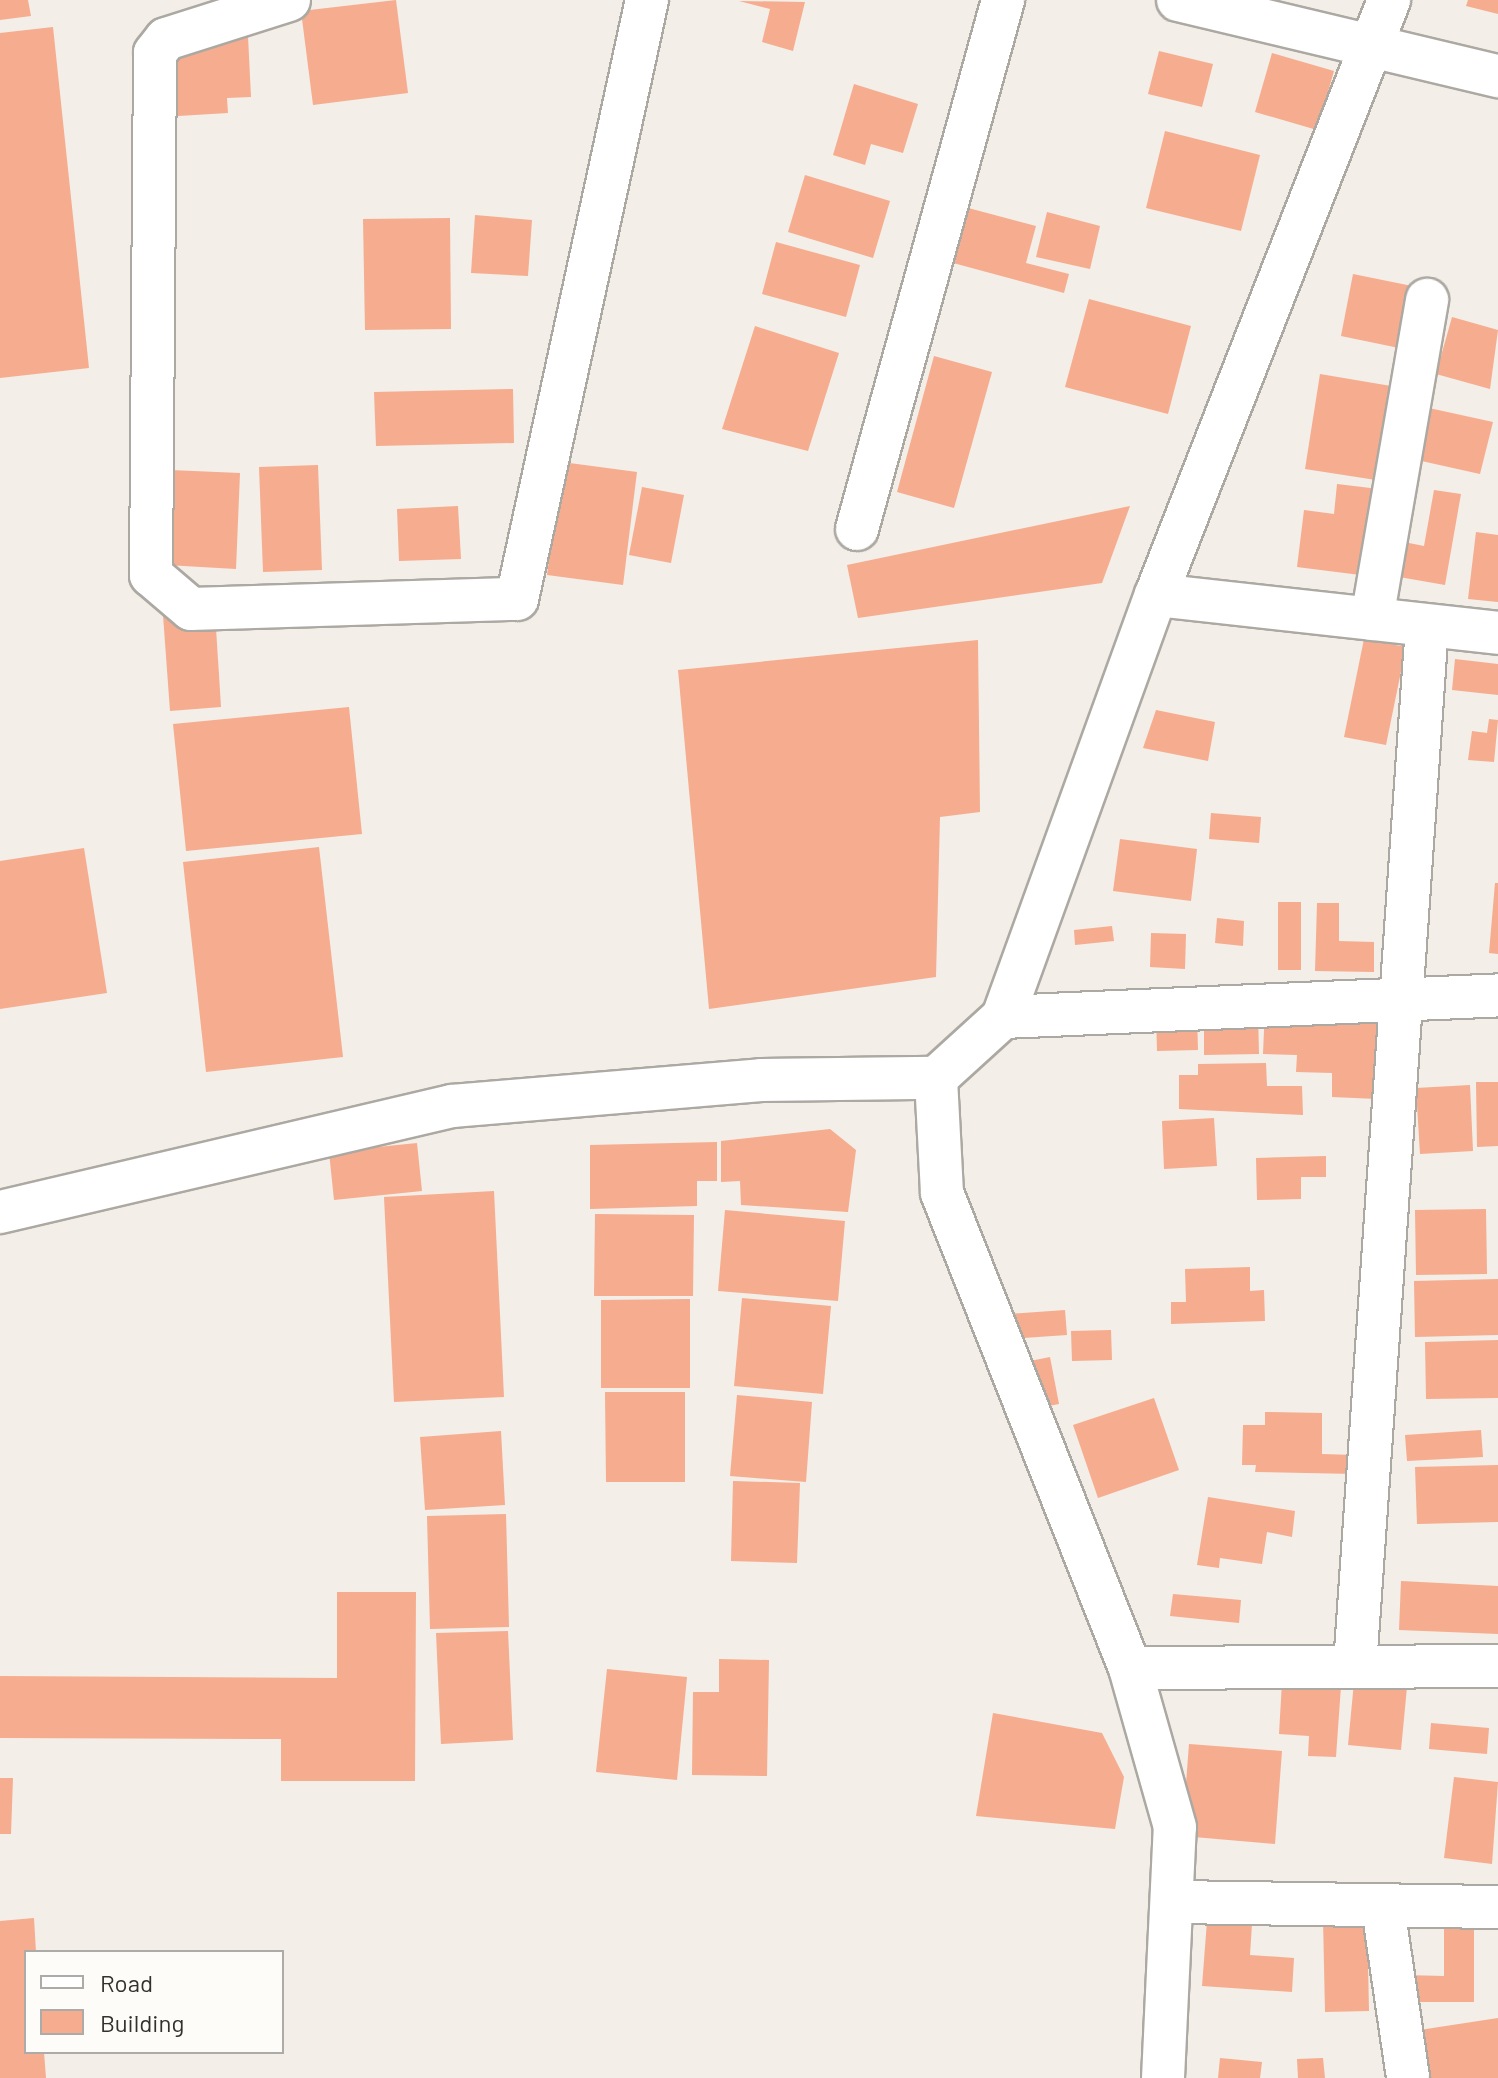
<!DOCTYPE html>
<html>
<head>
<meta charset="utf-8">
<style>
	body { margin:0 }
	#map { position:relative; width:1498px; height:2078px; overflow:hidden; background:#f3eee7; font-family:Barlow,sans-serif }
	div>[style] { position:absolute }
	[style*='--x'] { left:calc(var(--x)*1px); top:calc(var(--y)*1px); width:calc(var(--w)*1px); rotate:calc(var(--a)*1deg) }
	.building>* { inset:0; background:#f6ac8e }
	.roads { filter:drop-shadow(2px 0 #aca8a2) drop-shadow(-2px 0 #aca8a2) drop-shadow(0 2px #aca8a2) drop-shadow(0 -2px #aca8a2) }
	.minor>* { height:42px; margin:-21px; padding:0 21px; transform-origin:21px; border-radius:21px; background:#fff }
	span { translate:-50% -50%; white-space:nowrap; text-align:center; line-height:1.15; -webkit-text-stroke:6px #fefcf8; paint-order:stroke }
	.legend { position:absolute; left:24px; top:1950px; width:260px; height:104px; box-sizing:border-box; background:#fefcf8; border:2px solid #acaba7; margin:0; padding:10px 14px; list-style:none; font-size:24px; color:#32312e }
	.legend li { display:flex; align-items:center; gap:16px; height:40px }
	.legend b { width:40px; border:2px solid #acaba7 }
</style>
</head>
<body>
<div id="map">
	<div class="building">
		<div style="clip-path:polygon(0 0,28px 0,31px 16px,0 20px)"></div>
		<div style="clip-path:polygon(396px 0,408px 93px,313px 105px,301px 11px)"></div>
		<div style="clip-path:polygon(1468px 0,1498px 0,1498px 14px,1466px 6px)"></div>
		<div style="clip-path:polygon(739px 1px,805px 2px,793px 51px,762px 42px,770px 9px)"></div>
		<div style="clip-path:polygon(53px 27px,89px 368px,0 378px,0 33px)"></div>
		<div style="clip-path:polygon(248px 36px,251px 97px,227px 98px,228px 113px,178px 116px,174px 40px)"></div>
		<div style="clip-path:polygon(1159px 51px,1213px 64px,1202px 107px,1148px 94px)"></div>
		<div style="clip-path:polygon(1272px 53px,1334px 71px,1317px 130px,1255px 112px)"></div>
		<div style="clip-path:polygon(854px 84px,918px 104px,903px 153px,871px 144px,865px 165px,833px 155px)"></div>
		<div style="clip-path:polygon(1165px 131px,1260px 155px,1241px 231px,1146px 208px)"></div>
		<div style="clip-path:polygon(805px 175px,890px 201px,873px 258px,788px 232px)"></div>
		<div style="clip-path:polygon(957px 205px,1036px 226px,1026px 263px,1069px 274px,1064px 293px,942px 260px)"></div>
		<div style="clip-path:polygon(1047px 212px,1100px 226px,1090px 269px,1036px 257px)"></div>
		<div style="clip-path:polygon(475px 215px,532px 220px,528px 276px,471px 273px)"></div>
		<div style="clip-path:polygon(450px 218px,451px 329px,365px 330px,363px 219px)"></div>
		<div style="clip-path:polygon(776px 242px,860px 265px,846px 317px,762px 294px)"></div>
		<div style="clip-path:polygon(1353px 274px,1412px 286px,1399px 348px,1341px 336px)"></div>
		<div style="clip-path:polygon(1089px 299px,1191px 326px,1168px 414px,1065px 387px)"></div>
		<div style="clip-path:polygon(1452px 317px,1498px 330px,1490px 389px,1436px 374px)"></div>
		<div style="clip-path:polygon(755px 326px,839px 353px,808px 451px,722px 429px)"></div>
		<div style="clip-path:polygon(934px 356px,992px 372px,954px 508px,897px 492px)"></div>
		<div style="clip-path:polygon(1320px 374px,1391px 386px,1376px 480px,1305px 469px)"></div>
		<div style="clip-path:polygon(513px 389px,514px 443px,376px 446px,374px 392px)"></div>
		<div style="clip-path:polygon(1429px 408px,1493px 422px,1480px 474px,1417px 460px)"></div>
		<div style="clip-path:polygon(562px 462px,637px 472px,623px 585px,547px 575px)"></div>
		<div style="clip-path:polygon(318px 465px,322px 570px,263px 572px,259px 467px)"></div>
		<div style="clip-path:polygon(170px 470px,240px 473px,236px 569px,166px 565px)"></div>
		<div style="clip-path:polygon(1337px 484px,1379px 489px,1368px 576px,1297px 567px,1304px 510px,1334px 514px)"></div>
		<div style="clip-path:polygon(642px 487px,684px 495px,671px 563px,629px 555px)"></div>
		<div style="clip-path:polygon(1434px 490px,1461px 494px,1445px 585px,1382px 574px,1389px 539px,1424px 546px)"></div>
		<div style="clip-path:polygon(458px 506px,461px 559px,399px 561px,397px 509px)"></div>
		<div style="clip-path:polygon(1130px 506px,1102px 583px,858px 618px,847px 565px)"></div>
		<div style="clip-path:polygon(1476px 532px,1498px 535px,1498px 602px,1468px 599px)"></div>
		<div style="clip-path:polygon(215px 612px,221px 707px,170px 711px,163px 615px)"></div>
		<div style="clip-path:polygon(1364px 639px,1406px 647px,1386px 745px,1344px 737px)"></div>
		<div style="clip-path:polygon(978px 640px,980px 812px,940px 817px,936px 977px,709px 1009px,678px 670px)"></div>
		<div style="clip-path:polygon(1455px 659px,1498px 664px,1498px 695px,1452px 690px)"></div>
		<div style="clip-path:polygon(349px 707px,362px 834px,186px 851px,173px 724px)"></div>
		<div style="clip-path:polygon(1156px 710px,1215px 722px,1208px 761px,1143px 748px)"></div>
		<div style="clip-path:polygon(1489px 719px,1498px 720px,1494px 762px,1468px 760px,1472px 731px,1487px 733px)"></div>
		<div style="clip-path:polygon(1211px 813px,1261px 817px,1259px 843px,1209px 839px)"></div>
		<div style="clip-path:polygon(1120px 839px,1197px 849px,1191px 901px,1113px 891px)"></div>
		<div style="clip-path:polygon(319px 847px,343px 1057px,206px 1072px,183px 862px)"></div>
		<div style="clip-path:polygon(84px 848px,107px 993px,0 1009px,0 861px)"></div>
		<div style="clip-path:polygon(1495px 883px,1498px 883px,1498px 954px,1489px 953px)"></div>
		<div style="clip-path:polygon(1278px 902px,1301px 902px,1301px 970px,1278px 970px)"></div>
		<div style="clip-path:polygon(1317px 903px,1339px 903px,1339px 941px,1374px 942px,1374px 972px,1315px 971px)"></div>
		<div style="clip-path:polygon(1217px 918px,1244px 921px,1243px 946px,1215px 943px)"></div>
		<div style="clip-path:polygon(1112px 926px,1114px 941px,1075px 945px,1074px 930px)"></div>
		<div style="clip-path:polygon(1151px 933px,1186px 934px,1185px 969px,1150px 967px)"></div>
		<div style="clip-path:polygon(1265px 1007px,1380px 1011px,1377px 1099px,1332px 1097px,1332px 1073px,1296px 1072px,1297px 1055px,1263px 1054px)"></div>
		<div style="clip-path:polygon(1197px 1014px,1198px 1050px,1157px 1051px,1156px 1015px)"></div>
		<div style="clip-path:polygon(1258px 1014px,1259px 1054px,1204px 1055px,1204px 1015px)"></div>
		<div style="clip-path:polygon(1266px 1063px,1267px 1086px,1302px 1086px,1303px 1115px,1179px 1109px,1179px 1075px,1198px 1075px,1198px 1064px)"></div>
		<div style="clip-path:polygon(1476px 1082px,1498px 1082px,1498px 1146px,1477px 1147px)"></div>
		<div style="clip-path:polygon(1470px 1085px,1473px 1151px,1420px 1154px,1416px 1088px)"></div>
		<div style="clip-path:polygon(1214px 1118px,1217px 1166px,1164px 1169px,1162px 1121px)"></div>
		<div style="clip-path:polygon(830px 1129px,856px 1150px,848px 1212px,741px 1205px,740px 1181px,721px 1182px,721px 1141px)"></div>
		<div style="clip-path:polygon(717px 1142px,717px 1181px,697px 1181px,697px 1206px,590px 1209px,590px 1145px)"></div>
		<div style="clip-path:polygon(417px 1143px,422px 1191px,334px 1200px,329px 1152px)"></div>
		<div style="clip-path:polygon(1326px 1156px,1326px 1177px,1301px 1177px,1301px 1199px,1257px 1200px,1256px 1158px)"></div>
		<div style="clip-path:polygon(494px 1191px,504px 1397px,394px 1402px,384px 1197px)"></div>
		<div style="clip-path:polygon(1486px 1209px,1487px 1274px,1416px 1275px,1415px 1210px)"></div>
		<div style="clip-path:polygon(725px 1210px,845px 1221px,838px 1301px,718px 1291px)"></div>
		<div style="clip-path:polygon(595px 1214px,694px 1215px,693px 1296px,594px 1296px)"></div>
		<div style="clip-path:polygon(1250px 1267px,1250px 1291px,1264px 1290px,1265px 1321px,1171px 1324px,1171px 1302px,1186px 1302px,1185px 1269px)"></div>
		<div style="clip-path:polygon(1498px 1279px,1498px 1335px,1415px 1337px,1414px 1281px)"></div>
		<div style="clip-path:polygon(742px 1298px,831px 1306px,823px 1394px,734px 1386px)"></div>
		<div style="clip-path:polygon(690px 1299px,690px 1388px,601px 1388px,601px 1300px)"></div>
		<div style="clip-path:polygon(1065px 1310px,1067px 1335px,1009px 1339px,1008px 1314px)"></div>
		<div style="clip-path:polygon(1111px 1330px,1112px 1360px,1072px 1361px,1071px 1331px)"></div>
		<div style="clip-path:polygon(1498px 1340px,1498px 1398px,1426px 1399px,1425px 1342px)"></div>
		<div style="clip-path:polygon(1050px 1357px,1059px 1404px,1028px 1410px,1020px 1363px)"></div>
		<div style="clip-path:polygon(605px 1392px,685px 1392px,685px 1482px,606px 1482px)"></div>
		<div style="clip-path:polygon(737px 1395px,812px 1402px,806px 1482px,730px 1476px)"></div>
		<div style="clip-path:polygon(1154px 1398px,1179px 1470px,1098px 1498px,1073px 1425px)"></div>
		<div style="clip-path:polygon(1265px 1412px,1322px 1413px,1322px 1454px,1355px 1455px,1355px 1474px,1255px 1472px,1256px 1465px,1242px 1465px,1243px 1425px,1265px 1425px)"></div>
		<div style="clip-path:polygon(1481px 1430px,1483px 1457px,1407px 1461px,1405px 1435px)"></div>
		<div style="clip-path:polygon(501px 1431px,505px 1505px,425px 1510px,420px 1437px)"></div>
		<div style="clip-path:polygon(1498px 1465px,1498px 1522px,1417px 1524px,1415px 1467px)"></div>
		<div style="clip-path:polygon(733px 1481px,800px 1483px,797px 1563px,731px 1561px)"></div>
		<div style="clip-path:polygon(1208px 1497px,1295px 1511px,1292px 1537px,1267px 1532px,1262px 1564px,1220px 1558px,1219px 1568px,1197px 1565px)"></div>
		<div style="clip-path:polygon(506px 1514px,509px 1627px,430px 1629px,427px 1516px)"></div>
		<div style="clip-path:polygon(1401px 1581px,1498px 1586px,1498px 1634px,1399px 1630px)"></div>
		<div style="clip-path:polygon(337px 1592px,416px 1592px,415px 1781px,281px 1781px,281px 1739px,0 1738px,0 1676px,337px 1678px)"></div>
		<div style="clip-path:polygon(1173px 1594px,1241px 1600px,1239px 1623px,1170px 1616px)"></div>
		<div style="clip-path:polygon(508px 1631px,513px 1740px,441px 1744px,436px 1633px)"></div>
		<div style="clip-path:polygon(719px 1659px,769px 1660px,767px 1776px,692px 1775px,693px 1692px,719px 1692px)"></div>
		<div style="clip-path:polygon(607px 1669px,687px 1677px,677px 1780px,596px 1772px)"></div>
		<div style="clip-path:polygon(1282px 1682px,1341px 1686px,1336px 1757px,1308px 1756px,1309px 1736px,1279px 1734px)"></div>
		<div style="clip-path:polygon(1354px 1682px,1407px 1687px,1401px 1750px,1348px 1745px)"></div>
		<div style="clip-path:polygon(993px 1713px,1102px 1733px,1124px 1777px,1115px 1829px,976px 1816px)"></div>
		<div style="clip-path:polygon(1431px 1723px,1489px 1728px,1487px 1754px,1429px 1749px)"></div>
		<div style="clip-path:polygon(1189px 1744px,1282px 1751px,1275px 1844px,1182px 1836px)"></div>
		<div style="clip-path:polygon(1454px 1777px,1498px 1782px,1492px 1864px,1444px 1858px)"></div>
		<div style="clip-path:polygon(0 1778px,13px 1778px,11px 1834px,0 1834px)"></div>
		<div style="clip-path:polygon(34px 1918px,36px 1952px,26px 1952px,26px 2052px,44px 2052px,46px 2078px,0 2078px,0 1921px)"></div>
		<div style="clip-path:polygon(1323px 1919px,1367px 1919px,1369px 2011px,1325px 2012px)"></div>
		<div style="clip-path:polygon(1207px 1921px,1252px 1924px,1250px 1955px,1294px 1958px,1292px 1992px,1202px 1986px)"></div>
		<div style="clip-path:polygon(1444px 1928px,1474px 1928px,1474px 2002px,1404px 2002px,1404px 1975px,1444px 1976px)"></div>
		<div style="clip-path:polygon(1498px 2018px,1498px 2078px,1421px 2078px,1413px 2031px)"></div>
		<div style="clip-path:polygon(1220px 2058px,1262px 2062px,1260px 2078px,1218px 2078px)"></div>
		<div style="clip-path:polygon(1323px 2058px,1325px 2078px,1298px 2078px,1297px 2059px)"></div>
	</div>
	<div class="roads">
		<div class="minor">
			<div style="--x:289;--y:0;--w:129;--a:162.4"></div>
			<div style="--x:166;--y:39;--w:18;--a:128"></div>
			<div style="--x:155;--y:53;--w:522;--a:90.44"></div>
			<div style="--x:151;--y:575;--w:52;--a:40.4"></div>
			<div style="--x:191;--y:609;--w:326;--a:-1.8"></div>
			<div style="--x:517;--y:599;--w:613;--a:-77.76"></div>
			<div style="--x:1178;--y:0;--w:329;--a:13.4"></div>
			<div style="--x:857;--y:529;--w:549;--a:-74.57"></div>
			<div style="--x:1156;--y:595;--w:344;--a:6.3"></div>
			<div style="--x:1372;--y:619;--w:324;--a:-80.2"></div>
			<div style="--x:1003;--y:1017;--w:495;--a:-2.5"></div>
			<div style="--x:0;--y:1212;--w:464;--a:-13.2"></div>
			<div style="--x:452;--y:1106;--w:310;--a:-4.8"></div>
			<div style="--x:761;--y:1080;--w:175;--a:-0.7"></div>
			<div style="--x:1355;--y:1666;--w:1043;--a:-86.04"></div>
			<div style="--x:1130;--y:1668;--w:368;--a:-0.3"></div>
			<div style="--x:1175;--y:1902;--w:323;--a:0.9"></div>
			<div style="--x:1383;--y:1908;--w:172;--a:81.6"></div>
			<div style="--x:1163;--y:2078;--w:251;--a:-87.3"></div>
			<div style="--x:1175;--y:1827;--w:165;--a:-105.8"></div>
			<div style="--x:1130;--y:1668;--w:511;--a:-111.59"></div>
			<div style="--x:942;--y:1193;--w:115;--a:-93"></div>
			<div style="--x:936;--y:1078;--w:91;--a:-42.3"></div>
			<div style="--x:1003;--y:1017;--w:449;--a:-70.1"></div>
			<div style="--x:1156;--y:595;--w:639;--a:-68.61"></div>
		</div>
	</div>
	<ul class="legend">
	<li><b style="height:10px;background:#fff"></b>Road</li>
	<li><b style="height:22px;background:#f6ac8e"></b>Building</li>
	</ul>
</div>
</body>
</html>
